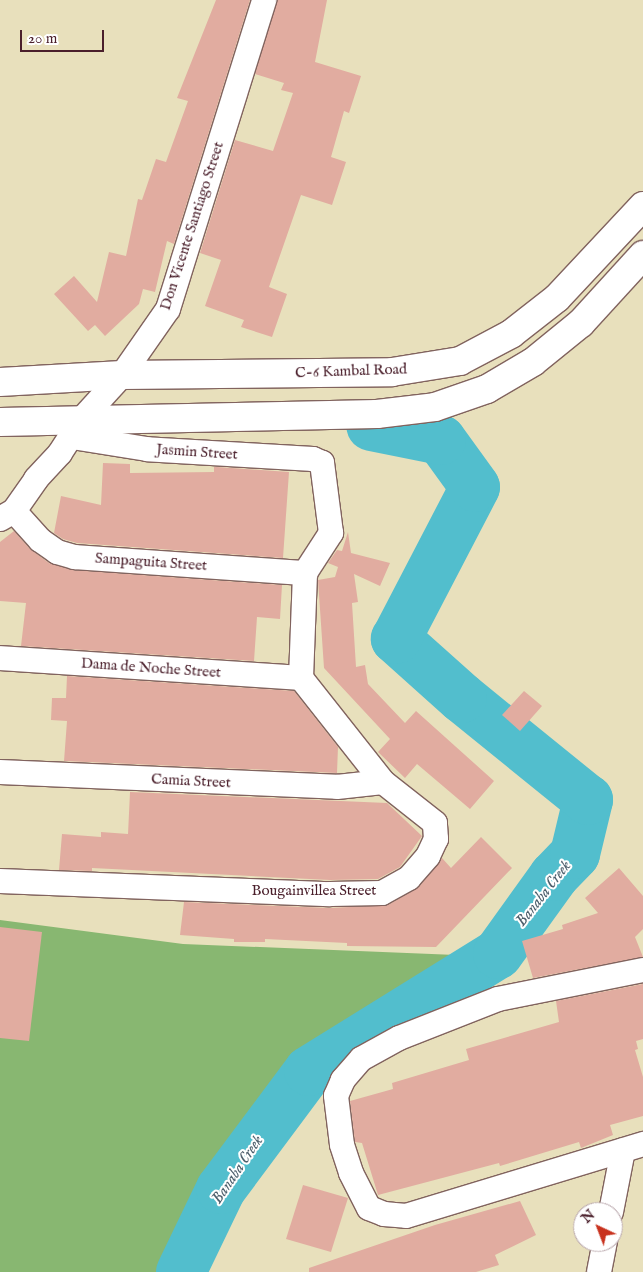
<!DOCTYPE html>
<html>
<head>
<meta charset="utf-8">
<style>
	body { margin:0 }
	#map { position:relative; width:643px; height:1272px; overflow:hidden; background:#e8e0bc; font-family:"IM FELL English",serif }
	div>[style] { position:absolute }
	[style*='--x'] { left:calc(var(--x)*1px); top:calc(var(--y)*1px); width:calc(var(--w)*1px); rotate:calc(var(--a)*1deg) }
	.forest>* { inset:0; background:#88b771 }
	.river>* { height:50px; margin:-25px; padding:0 25px; transform-origin:25px; border-radius:25px; background:#52becd }
	.building>* { inset:0; background:#e1aca0 }
	.roads { filter:drop-shadow(1px 0 #81635e) drop-shadow(-1px 0 #81635e) drop-shadow(0 1px #81635e) drop-shadow(0 -1px #81635e) }
	.minor>* { height:24px; margin:-12px; padding:0 12px; transform-origin:12px; border-radius:12px; background:#fff }
	.secondary>* { height:28px; margin:-14px; padding:0 14px; transform-origin:14px; border-radius:14px; background:#fff }
	span { translate:-50% -50%; white-space:nowrap; text-align:center; line-height:1.15; -webkit-text-stroke:4px #fff; paint-order:stroke }
	.street-label { font-size:15px; color:#4a1f2b }
	.water-label { font-size:16px; color:#4d5f6c; font-style:italic }
	.north { position:absolute; left:573px; top:1202px; width:50px; height:50px; box-sizing:border-box; background:#fff; border:1px solid #b7a5aa; border-radius:50%; rotate:317deg; font-size:14px; font-weight:700; line-height:20px; text-align:center; color:#4a1f2b }
	.north::after { content:''; display:block; margin:auto; width:18px; height:22px; background:#c8321e; clip-path:polygon(50% 0,100% 100%,50% 72%,0 100%) }
	.scale { position:absolute; left:20px; top:30px; width:84px; height:22px; box-sizing:border-box; border:2px solid #4a1f2b; border-top:0; padding-left:6px; font-size:15px; line-height:18px; white-space:nowrap; color:#4a1f2b; -webkit-text-stroke:4px #fff; paint-order:stroke }
</style>
</head>
<body>
<div id="map">
	<div class="forest">
		<div style="clip-path:polygon(0 920px,183px 944px,456px 955px,331px 1030px,264px 1103px,228px 1157px,165px 1272px,0 1272px)"></div>
	</div>
	<div class="river">
		<div style="--x:181;--y:1272;--w:92;--a:-64.3"></div>
		<div style="--x:221;--y:1189;--w:147;--a:-53.3"></div>
		<div style="--x:309;--y:1071;--w:222;--a:-31.8"></div>
		<div style="--x:498;--y:954;--w:96;--a:-54.3"></div>
		<div style="--x:554;--y:876;--w:30;--a:-46"></div>
		<div style="--x:575;--y:854;--w:56;--a:-76.5"></div>
		<div style="--x:588;--y:800;--w:162;--a:-141"></div>
		<div style="--x:462;--y:698;--w:89;--a:-138.2"></div>
		<div style="--x:396;--y:639;--w:171;--a:-62.5"></div>
		<div style="--x:475;--y:487;--w:58;--a:-125.9"></div>
		<div style="--x:441;--y:440;--w:71;--a:-168.7"></div>
	</div>
	<div class="building">
		<div style="clip-path:polygon(216px 0,250px 0,174px 244px,167px 241px,155px 292px,143px 289px,139px 304px,105px 336px,95px 325px,88px 331px,54px 294px,74px 276px,97px 302px,109px 252px,126px 256px,138px 199px,142px 200px,156px 159px,166px 162px,188px 101px,177px 98px)"></div>
		<div style="clip-path:polygon(277px 0,327px 0,315px 62px,361px 76px,349px 113px,344px 111px,331px 157px,346px 162px,332px 205px,301px 195px,269px 287px,287px 294px,272px 337px,241px 327px,244px 320px,205px 306px,221px 260px,200px 253px,235px 140px,273px 151px,293px 93px,281px 90px,284px 83px,255px 74px)"></div>
		<div style="clip-path:polygon(103px 463px,130px 464px,130px 473px,214px 472px,214px 467px,217px 467px,289px 472px,283px 558px,77px 543px,63px 539px,54px 533px,61px 496px,101px 505px)"></div>
		<div style="clip-path:polygon(14px 531px,30px 549px,49px 563px,72px 570px,282px 585px,280px 619px,257px 617px,254px 661px,21px 646px,26px 603px,0 601px,0 542px)"></div>
		<div style="clip-path:polygon(348px 532px,351px 553px,390px 563px,380px 586px,354px 574px,358px 602px,352px 603px,356px 667px,365px 665px,368px 684px,405px 723px,416px 711px,494px 781px,470px 809px,417px 764px,405px 778px,378px 752px,390px 739px,324px 668px,318px 580px,335px 577px,338px 567px,328px 563px,337px 550px,342px 551px)"></div>
		<div style="clip-path:polygon(67px 676px,294px 691px,338px 747px,337px 773px,64px 761px,67px 721px,51px 720px,52px 698px,66px 698px)"></div>
		<div style="clip-path:polygon(524px 691px,542px 706px,520px 731px,502px 715px)"></div>
		<div style="clip-path:polygon(130px 792px,387px 803px,422px 836px,400px 867px,378px 879px,330px 880px,92px 868px,92px 871px,59px 870px,62px 834px,101px 837px,101px 832px,128px 834px)"></div>
		<div style="clip-path:polygon(481px 837px,512px 868px,436px 947px,347px 946px,347px 943px,265px 939px,265px 942px,234px 942px,234px 939px,180px 935px,184px 902px,330px 908px,388px 905px,419px 887px,442px 858px,451px 868px)"></div>
		<div style="clip-path:polygon(619px 868px,643px 896px,643px 929px,635px 937px,643px 957px,533px 978px,522px 941px,563px 929px,562px 925px,598px 913px,585px 898px)"></div>
		<div style="clip-path:polygon(0 927px,42px 932px,29px 1041px,0 1038px)"></div>
		<div style="clip-path:polygon(643px 984px,643px 1039px,636px 1041px,638px 1049px,635px 1050px,643px 1077px,643px 1116px,610px 1125px,613px 1135px,581px 1148px,579px 1142px,500px 1166px,499px 1163px,378px 1195px,362px 1143px,355px 1142px,350px 1101px,393px 1089px,392px 1083px,469px 1060px,466px 1049px,559px 1022px,556px 1001px)"></div>
		<div style="clip-path:polygon(303px 1185px,348px 1198px,331px 1252px,286px 1239px)"></div>
		<div style="clip-path:polygon(520px 1201px,536px 1235px,495px 1255px,499px 1265px,476px 1272px,309px 1272px,309px 1268px,435px 1225px)"></div>
	</div>
	<div class="roads">
		<div class="minor">
			<div style="--x:14;--y:511;--w:39;--a:48"></div>
			<div style="--x:40;--y:540;--w:21;--a:35"></div>
			<div style="--x:57;--y:552;--w:19;--a:16"></div>
			<div style="--x:75;--y:557;--w:231;--a:4"></div>
			<div style="--x:0;--y:519;--w:16;--a:-30"></div>
			<div style="--x:14;--y:511;--w:39;--a:-55"></div>
			<div style="--x:36;--y:479;--w:35;--a:-47"></div>
			<div style="--x:60;--y:453;--w:40;--a:-57.1"></div>
			<div style="--x:82;--y:419;--w:59;--a:-47.7"></div>
			<div style="--x:122;--y:375;--w:80;--a:-55.1"></div>
			<div style="--x:168;--y:309;--w:324;--a:-72.7"></div>
			<div style="--x:0;--y:658;--w:302;--a:3.8"></div>
			<div style="--x:0;--y:772;--w:337;--a:2.5"></div>
			<div style="--x:337;--y:787;--w:46;--a:-6.2"></div>
			<div style="--x:0;--y:881;--w:330;--a:2.3"></div>
			<div style="--x:330;--y:894;--w:52;--a:-1.1"></div>
			<div style="--x:382;--y:893;--w:31;--a:-29"></div>
			<div style="--x:409;--y:878;--w:29;--a:-49"></div>
			<div style="--x:428;--y:856;--w:19;--a:-65"></div>
			<div style="--x:436;--y:839;--w:16;--a:-94"></div>
			<div style="--x:435;--y:823;--w:66;--a:-141.7"></div>
			<div style="--x:383;--y:782;--w:132;--a:-128.3"></div>
			<div style="--x:301;--y:678;--w:105;--a:-87.8"></div>
			<div style="--x:305;--y:573;--w:48;--a:-57"></div>
			<div style="--x:331;--y:533;--w:71;--a:-97.3"></div>
			<div style="--x:322;--y:463;--w:10;--a:-156"></div>
			<div style="--x:313;--y:459;--w:166;--a:-176.6"></div>
			<div style="--x:147;--y:449;--w:76;--a:-170.9"></div>
			<div style="--x:643;--y:970;--w:148;--a:168.7"></div>
			<div style="--x:498;--y:999;--w:106;--a:158.5"></div>
			<div style="--x:399;--y:1038;--w:43;--a:151.1"></div>
			<div style="--x:361;--y:1059;--w:28;--a:131"></div>
			<div style="--x:343;--y:1080;--w:17;--a:114"></div>
			<div style="--x:336;--y:1096;--w:49;--a:83"></div>
			<div style="--x:342;--y:1145;--w:29;--a:72"></div>
			<div style="--x:351;--y:1173;--w:39;--a:63"></div>
			<div style="--x:369;--y:1208;--w:16;--a:22"></div>
			<div style="--x:384;--y:1214;--w:22;--a:5"></div>
			<div style="--x:406;--y:1216;--w:248;--a:-16.9"></div>
			<div style="--x:611;--y:1212;--w:63;--a:-79"></div>
			<div style="--x:599;--y:1272;--w:31;--a:-79"></div>
		</div>
		<div class="secondary">
			<div style="--x:0;--y:382;--w:122;--a:-3.3"></div>
			<div style="--x:122;--y:375;--w:270;--a:-0.6"></div>
			<div style="--x:392;--y:372;--w:69;--a:-9.2"></div>
			<div style="--x:460;--y:361;--w:58;--a:-27.9"></div>
			<div style="--x:511;--y:334;--w:58;--a:-38"></div>
			<div style="--x:557;--y:298;--w:126;--a:-46.9"></div>
			<div style="--x:0;--y:422;--w:377;--a:-1.2"></div>
			<div style="--x:377;--y:414;--w:58;--a:-6.9"></div>
			<div style="--x:435;--y:407;--w:55;--a:-19.1"></div>
			<div style="--x:487;--y:389;--w:53;--a:-30.4"></div>
			<div style="--x:533;--y:362;--w:62;--a:-39.1"></div>
			<div style="--x:581;--y:323;--w:92;--a:-47.6"></div>
		</div>
	</div>
	<div class="street-label">
		<span style="left:192px;top:226px;rotate:-72deg">Don Vicente Santiago Street</span>
		<span style="left:351px;top:371px;rotate:-2deg">C-6 Kambal Road</span>
		<span style="left:197px;top:452px;rotate:4deg">Jasmin Street</span>
		<span style="left:151px;top:562px;rotate:4deg">Sampaguita Street</span>
		<span style="left:151px;top:668px;rotate:4deg">Dama de Noche Street</span>
		<span style="left:191px;top:781px;rotate:3deg">Camia Street</span>
		<span style="left:314px;top:891px">Bougainvillea Street</span>
	</div>
	<div class="water-label">
		<span style="left:544px;top:894px;rotate:-52deg">Banaba Creek</span>
		<span style="left:238px;top:1170px;rotate:-56deg">Banaba Creek</span>
	</div>
	<div class="north">N</div>
	<div class="scale">20 m</div>
</div>
</body>
</html>
